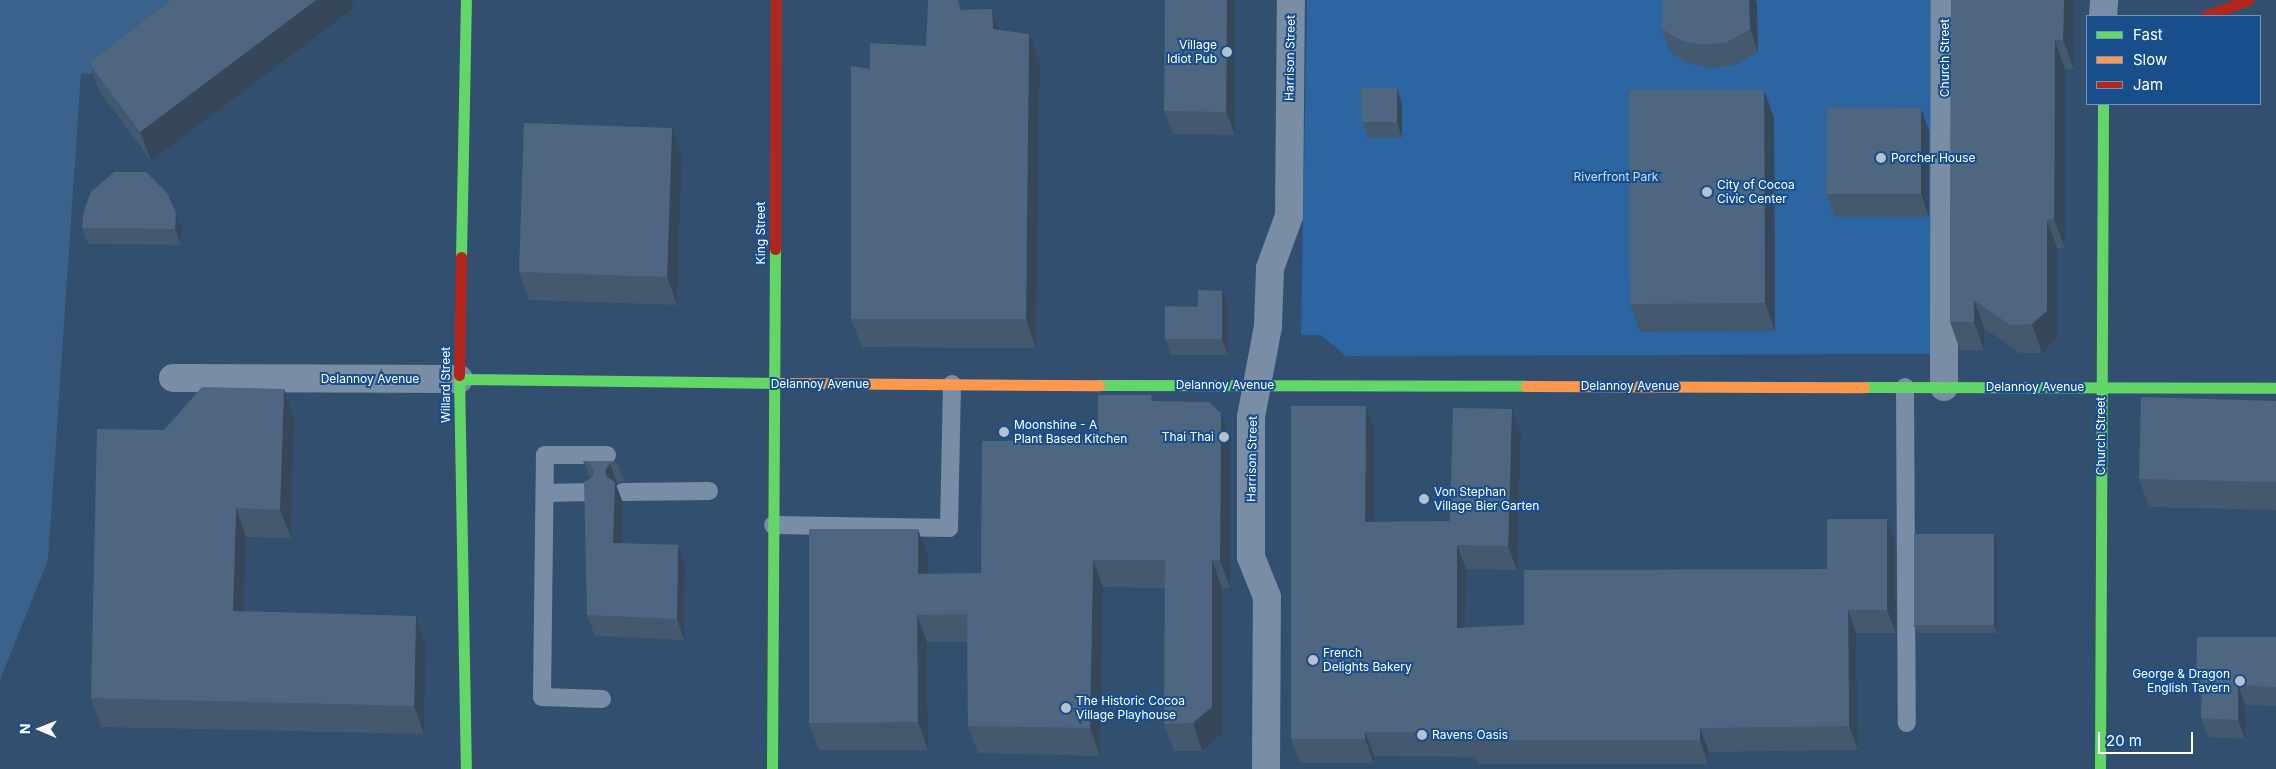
<!DOCTYPE html>
<html>
<head>
<meta charset="utf-8">
<style>
	body { margin:0 }
	#map { position:relative; width:2276px; height:769px; overflow:hidden; background:#324f70; font-family:Inter,sans-serif }
	div>[style] { position:absolute }
	[style*='--x'] { left:calc(var(--x)*1px); top:calc(var(--y)*1px); width:calc(var(--w)*1px); rotate:calc(var(--a)*1deg) }
	.green>* { inset:0; background:#2b65a2 }
	.water>* { inset:0; background:#3a628d }
	.lane>* { height:18px; margin:-9px; padding:0 9px; transform-origin:9px; border-radius:9px; background:#798ea5 }
	.street>* { height:28px; margin:-14px; padding:0 14px; transform-origin:14px; border-radius:14px; background:#798ea5 }
	.fast>* { height:11px; margin:-5.5px; padding:0 5.5px; transform-origin:5.5px; border-radius:5.5px; background:#63d668 }
	.slow>* { height:11px; margin:-5.5px; padding:0 5.5px; transform-origin:5.5px; border-radius:5.5px; background:#ff974d }
	.jam>* { height:11px; margin:-5.5px; padding:0 5.5px; transform-origin:5.5px; border-radius:5.5px; background:#b3261e }
	.wall>* { inset:0; background:#44586e }
	.shaded-wall>* { inset:0; background:#37475a }
	.building>* { inset:0; background:#4f6680 }
	.dots>* { width:14px; height:14px; translate:-50% -50%; box-sizing:border-box; border:2px solid #174e8b; border-radius:50% }
	span { translate:-50% -50%; white-space:nowrap; text-align:center; line-height:1.15; -webkit-text-stroke:4px #174e8b; paint-order:stroke }
	.poi-label { font-size:12px; color:#fff }
	.right { translate:-100% -50%; text-align:right }
	.left { translate:0 -50%; text-align:left }
	.street-label { font-size:12px; color:#fff }
	.park-label { font-size:12px; color:#c7e0fa }
	.legend { position:absolute; left:2086px; top:15px; width:175px; height:90px; box-sizing:border-box; background:#174e8b; border:1px solid #7495b9; margin:0; padding:6px 9px; list-style:none; font-size:15px; color:#fff }
	.legend li { display:flex; align-items:center; gap:10px; height:25px }
	.legend b { width:25px; border:1px solid #7495b9 }
	.north { position:absolute; left:15px; top:704px; width:50px; height:50px; -webkit-text-stroke:4px #174e8b; paint-order:stroke; rotate:271deg; font-size:14px; font-weight:700; line-height:20px; text-align:center; color:#fff }
	.north::after { content:''; display:block; margin:auto; width:18px; height:22px; background:#fff; clip-path:polygon(50% 0,100% 100%,50% 72%,0 100%) }
	.scale { position:absolute; left:2098px; top:732px; width:95px; height:22px; box-sizing:border-box; border:2px solid #fff; border-top:0; padding-left:6px; font-size:15px; line-height:18px; white-space:nowrap; color:#fff; -webkit-text-stroke:4px #174e8b; paint-order:stroke }
</style>
</head>
<body>
<div id="map">
	<div class="green">
		<div style="clip-path:polygon(1307px 0,1933px 0,1933px 354px,1346px 356px,1321px 335px,1301px 335px)"></div>
	</div>
	<div class="water">
		<div style="clip-path:polygon(0 0,181px 0,90px 74px,81px 73px,48px 560px,0 680px)"></div>
	</div>
	<div class="lane">
		<div style="--x:1905;--y:387;--w:336;--a:89.7"></div>
		<div style="--x:623;--y:492;--w:86;--a:-0.7"></div>
		<div style="--x:545;--y:493;--w:46;--a:-1.2"></div>
		<div style="--x:773;--y:525;--w:176;--a:1"></div>
		<div style="--x:949;--y:528;--w:144;--a:-88.8"></div>
		<div style="--x:602;--y:699;--w:60;--a:-178.1"></div>
		<div style="--x:542;--y:697;--w:242;--a:-89.3"></div>
		<div style="--x:545;--y:455;--w:62;--a:0"></div>
	</div>
	<div class="street">
		<div style="--x:2103;--y:16;--w:16;--a:-86"></div>
		<div style="--x:173;--y:378;--w:286;--a:0.2"></div>
		<div style="--x:1944;--y:387;--w:387;--a:-89.9"></div>
		<div style="--x:1266;--y:769;--w:172;--a:-89.7"></div>
		<div style="--x:1267;--y:597;--w:43;--a:-111.8"></div>
		<div style="--x:1251;--y:557;--w:140;--a:-90"></div>
		<div style="--x:1251;--y:417;--w:93;--a:-79.4"></div>
		<div style="--x:1268;--y:326;--w:58;--a:-88"></div>
		<div style="--x:1270;--y:268;--w:55;--a:-69.9"></div>
		<div style="--x:1289;--y:216;--w:216;--a:-89.5"></div>
	</div>
	<div class="fast">
		<div style="--x:461;--y:257;--w:257;--a:-88.9"></div>
		<div style="--x:459;--y:375;--w:394;--a:89"></div>
		<div style="--x:459;--y:379;--w:323;--a:0.7"></div>
		<div style="--x:1099;--y:385;--w:427;--a:0.1"></div>
		<div style="--x:1864;--y:387;--w:412;--a:0.1"></div>
		<div style="--x:772;--y:769;--w:520;--a:-89.67"></div>
		<div style="--x:2100;--y:769;--w:665;--a:-89.74"></div>
	</div>
	<div class="slow">
		<div style="--x:782;--y:383;--w:317;--a:0.4"></div>
		<div style="--x:1526;--y:386;--w:338;--a:0.2"></div>
	</div>
	<div class="jam">
		<div style="--x:2205;--y:16;--w:46;--a:-20.4"></div>
		<div style="--x:775;--y:249;--w:249;--a:-89.8"></div>
		<div style="--x:459;--y:375;--w:118;--a:-89"></div>
	</div>
	<div class="wall">
		<div style="clip-path:polygon(958px 0,962px 10px,992px 9px,999px 30px,1040px 62px,1036px 348px,862px 347px,851px 319px,926px 46px)"></div>
		<div style="clip-path:polygon(1235px 0,1235px 135px,1173px 134px,1164px 111px)"></div>
		<div style="clip-path:polygon(1951px 0,2074px 0,2074px 69px,2065px 69px,2065px 248px,2057px 248px,2057px 339px,2042px 353px,2020px 353px,1984px 328px,1984px 350px,1960px 350px,1950px 322px)"></div>
		<div style="clip-path:polygon(1757px 5px,1758px 52px,1735px 65px,1712px 68px,1690px 64px,1670px 52px,1662px 29px)"></div>
		<div style="clip-path:polygon(354px 8px,151px 161px,99px 91px,89px 63px)"></div>
		<div style="clip-path:polygon(1402px 104px,1402px 138px,1368px 138px,1362px 122px)"></div>
		<div style="clip-path:polygon(1774px 118px,1775px 331px,1640px 332px,1630px 304px)"></div>
		<div style="clip-path:polygon(1929px 131px,1929px 217px,1835px 217px,1826px 194px)"></div>
		<div style="clip-path:polygon(682px 156px,677px 305px,529px 300px,519px 272px)"></div>
		<div style="clip-path:polygon(82px 228px,182px 229px,181px 245px,88px 244px)"></div>
		<div style="clip-path:polygon(1228px 307px,1228px 355px,1171px 355px,1165px 339px)"></div>
		<div style="clip-path:polygon(284px 389px,294px 417px,291px 538px,246px 537px,244px 612px,416px 616px,426px 644px,424px 734px,101px 727px,91px 698px,164px 430px)"></div>
		<div style="clip-path:polygon(1151px 395px,1154px 401px,1221px 413px,1230px 440px,1230px 588px,1222px 588px,1222px 734px,1202px 751px,1174px 751px,1164px 724px,1165px 588px,1103px 587px,1100px 756px,978px 753px,968px 726px,967px 642px,927px 642px,928px 750px,819px 750px,809px 723px,928px 557px,928px 574px,981px 573px,1098px 440px)"></div>
		<div style="clip-path:polygon(2276px 401px,2276px 510px,2149px 507px,2139px 479px)"></div>
		<div style="clip-path:polygon(1374px 429px,1374px 522px,1450px 521px,1521px 433px,1517px 570px,1466px 569px,1466px 627px,1524px 625px,1827px 569px,1887px 519px,1895px 542px,1896px 633px,1856px 633px,1858px 750px,1709px 752px,1708px 764px,1478px 764px,1475px 757px,1374px 756px,1374px 763px,1300px 763px,1291px 739px)"></div>
		<div style="clip-path:polygon(583px 461px,616px 461px,624px 481px,617px 483px,616px 485px,623px 503px,621px 543px,678px 545px,685px 565px,684px 640px,595px 636px,587px 615px,590px 478px)"></div>
		<div style="clip-path:polygon(1994px 534px,1997px 542px,1997px 633px,1917px 633px,1914px 625px)"></div>
		<div style="clip-path:polygon(2276px 637px,2276px 706px,2245px 705px,2245px 739px,2208px 737px,2201px 718px,2202px 701px,2196px 685px)"></div>
	</div>
	<div class="shaded-wall">
		<div style="clip-path:polygon(316px 0,351px 0,354px 8px,151px 161px,140px 132px)"></div>
		<div style="clip-path:polygon(1227px 0,1235px 0,1235px 135px,1226px 112px)"></div>
		<div style="clip-path:polygon(1749px 0,1756px 0,1757px 5px,1758px 52px,1750px 29px)"></div>
		<div style="clip-path:polygon(2064px 0,2074px 0,2074px 69px,2063px 40px)"></div>
		<div style="clip-path:polygon(992px 9px,1002px 37px,993px 29px)"></div>
		<div style="clip-path:polygon(1029px 34px,1040px 62px,1036px 348px,1026px 319px)"></div>
		<div style="clip-path:polygon(2055px 40px,2065px 69px,2065px 248px,2054px 219px)"></div>
		<div style="clip-path:polygon(1397px 88px,1402px 104px,1402px 138px,1397px 122px)"></div>
		<div style="clip-path:polygon(1764px 90px,1774px 118px,1775px 331px,1765px 303px)"></div>
		<div style="clip-path:polygon(1921px 108px,1929px 131px,1929px 217px,1921px 194px)"></div>
		<div style="clip-path:polygon(672px 128px,682px 156px,677px 305px,667px 277px)"></div>
		<div style="clip-path:polygon(176px 213px,182px 229px,181px 245px,175px 229px)"></div>
		<div style="clip-path:polygon(2047px 220px,2057px 248px,2057px 339px,2042px 353px,2032px 324px)"></div>
		<div style="clip-path:polygon(1222px 291px,1228px 307px,1228px 355px,1222px 339px)"></div>
		<div style="clip-path:polygon(1974px 300px,1984px 328px,1984px 350px,1974px 322px)"></div>
		<div style="clip-path:polygon(284px 389px,294px 417px,291px 538px,280px 510px)"></div>
		<div style="clip-path:polygon(1366px 406px,1374px 429px,1374px 546px,1365px 522px)"></div>
		<div style="clip-path:polygon(1512px 409px,1521px 433px,1517px 570px,1508px 546px)"></div>
		<div style="clip-path:polygon(1221px 413px,1230px 440px,1230px 588px,1220px 560px)"></div>
		<div style="clip-path:polygon(610px 463px,617px 483px,616px 485px,623px 503px,621px 563px,613px 543px,614px 498px,605px 471px)"></div>
		<div style="clip-path:polygon(236px 508px,246px 537px,243px 640px,233px 611px)"></div>
		<div style="clip-path:polygon(1887px 519px,1895px 542px,1896px 633px,1887px 610px)"></div>
		<div style="clip-path:polygon(918px 529px,928px 557px,928px 601px,918px 574px)"></div>
		<div style="clip-path:polygon(1994px 534px,1997px 542px,1997px 633px,1994px 625px)"></div>
		<div style="clip-path:polygon(678px 545px,685px 565px,684px 640px,677px 619px)"></div>
		<div style="clip-path:polygon(1457px 545px,1466px 569px,1465px 652px,1457px 628px)"></div>
		<div style="clip-path:polygon(1093px 560px,1103px 587px,1100px 756px,1090px 728px)"></div>
		<div style="clip-path:polygon(1212px 560px,1222px 588px,1222px 734px,1202px 751px,1193px 723px)"></div>
		<div style="clip-path:polygon(1848px 610px,1856px 633px,1858px 750px,1849px 726px)"></div>
		<div style="clip-path:polygon(917px 615px,927px 642px,928px 750px,918px 722px)"></div>
		<div style="clip-path:polygon(416px 616px,426px 644px,424px 734px,414px 706px)"></div>
		<div style="clip-path:polygon(2238px 685px,2245px 705px,2245px 739px,2238px 720px)"></div>
		<div style="clip-path:polygon(1700px 728px,1709px 752px,1708px 764px,1700px 740px)"></div>
		<div style="clip-path:polygon(1365px 732px,1374px 756px,1374px 763px,1365px 739px)"></div>
	</div>
	<div class="building">
		<div style="clip-path:polygon(171px 0,316px 0,140px 132px,89px 63px)"></div>
		<div style="clip-path:polygon(928px 0,958px 0,960px 10px,992px 9px,993px 29px,1029px 34px,1026px 319px,851px 319px,851px 66px,870px 69px,870px 43px,926px 46px)"></div>
		<div style="clip-path:polygon(1165px 0,1227px 0,1226px 112px,1164px 111px)"></div>
		<div style="clip-path:polygon(1663px 0,1749px 0,1750px 29px,1727px 42px,1703px 45px,1682px 41px,1662px 29px)"></div>
		<div style="clip-path:polygon(1951px 0,2064px 0,2063px 40px,2055px 40px,2054px 219px,2047px 220px,2047px 311px,2032px 324px,2010px 325px,1974px 300px,1974px 322px,1950px 322px)"></div>
		<div style="clip-path:polygon(1361px 88px,1397px 88px,1397px 122px,1362px 122px)"></div>
		<div style="clip-path:polygon(1629px 90px,1764px 90px,1765px 303px,1630px 304px)"></div>
		<div style="clip-path:polygon(1827px 107px,1921px 108px,1921px 194px,1826px 194px)"></div>
		<div style="clip-path:polygon(524px 123px,672px 128px,667px 277px,519px 272px)"></div>
		<div style="clip-path:polygon(114px 172px,146px 172px,167px 193px,176px 213px,175px 229px,82px 228px,84px 210px,91px 192px)"></div>
		<div style="clip-path:polygon(1198px 290px,1222px 291px,1222px 339px,1165px 339px,1165px 306px,1198px 307px)"></div>
		<div style="clip-path:polygon(202px 387px,284px 389px,280px 510px,236px 508px,233px 611px,416px 616px,414px 706px,91px 698px,97px 429px,164px 430px)"></div>
		<div style="clip-path:polygon(1098px 395px,1151px 395px,1151px 401px,1209px 402px,1221px 413px,1220px 560px,1212px 560px,1212px 707px,1193px 723px,1164px 724px,1165px 560px,1093px 560px,1090px 728px,968px 726px,967px 614px,917px 615px,918px 722px,809px 723px,809px 529px,918px 529px,918px 574px,981px 573px,982px 441px,1098px 440px)"></div>
		<div style="clip-path:polygon(2141px 397px,2276px 401px,2276px 482px,2139px 479px)"></div>
		<div style="clip-path:polygon(1291px 406px,1366px 406px,1365px 522px,1450px 521px,1453px 408px,1512px 409px,1508px 546px,1457px 545px,1457px 628px,1524px 625px,1524px 570px,1827px 569px,1827px 519px,1887px 519px,1887px 610px,1848px 610px,1849px 726px,1700px 728px,1700px 740px,1469px 740px,1469px 733px,1365px 732px,1365px 739px,1291px 739px)"></div>
		<div style="clip-path:polygon(583px 461px,616px 461px,610px 463px,605px 471px,607px 477px,615px 482px,613px 543px,678px 545px,677px 619px,587px 615px,584px 482px,593px 477px,594px 471px,589px 462px)"></div>
		<div style="clip-path:polygon(1914px 534px,1994px 534px,1994px 625px,1914px 625px)"></div>
		<div style="clip-path:polygon(2197px 637px,2276px 637px,2276px 687px,2238px 685px,2238px 720px,2201px 718px,2202px 686px,2196px 685px)"></div>
	</div>
	<div class="dots">
		<div style="left:1227px;top:52px;background:#b7c1cd"></div>
		<div style="left:1881px;top:158px;background:#b7c1cd"></div>
		<div style="left:1707px;top:192px;background:#b7c1cd"></div>
		<div style="left:1004px;top:432px;background:#b7c1cd"></div>
		<div style="left:1224px;top:437px;background:#b7c1cd"></div>
		<div style="left:1424px;top:499px;background:#b7c1cd"></div>
		<div style="left:1313px;top:660px;background:#b7c1cd"></div>
		<div style="left:2240px;top:681px;background:#b7c1cd"></div>
		<div style="left:1066px;top:708px;background:#b7c1cd"></div>
		<div style="left:1422px;top:735px;background:#b7c1cd"></div>
	</div>
	<div class="poi-label">
		<span class="right" style="left:1217px;top:52px">Village<br>Idiot Pub</span>
		<span class="left" style="left:1891px;top:158px">Porcher House</span>
		<span class="left" style="left:1717px;top:192px">City of Cocoa<br>Civic Center</span>
		<span class="left" style="left:1014px;top:432px">Moonshine - A<br>Plant Based Kitchen</span>
		<span class="right" style="left:1214px;top:437px">Thai Thai</span>
		<span class="left" style="left:1434px;top:499px">Von Stephan<br>Village Bier Garten</span>
		<span class="left" style="left:1323px;top:660px">French<br>Delights Bakery</span>
		<span class="right" style="left:2230px;top:681px">George &amp; Dragon<br>English Tavern</span>
		<span class="left" style="left:1076px;top:708px">The Historic Cocoa<br>Village Playhouse</span>
		<span class="left" style="left:1432px;top:735px">Ravens Oasis</span>
	</div>
	<div class="street-label">
		<span style="left:1290px;top:58px;rotate:-89deg">Harrison Street</span>
		<span style="left:1945px;top:58px;rotate:-90deg">Church Street</span>
		<span style="left:761px;top:233px;rotate:-90deg">King Street</span>
		<span style="left:370px;top:379px">Delannoy Avenue</span>
		<span style="left:820px;top:384px">Delannoy Avenue</span>
		<span style="left:446px;top:385px;rotate:-90deg">Willard Street</span>
		<span style="left:1225px;top:385px">Delannoy Avenue</span>
		<span style="left:1630px;top:386px">Delannoy Avenue</span>
		<span style="left:2035px;top:387px">Delannoy Avenue</span>
		<span style="left:2101px;top:436px;rotate:-90deg">Church Street</span>
		<span style="left:1252px;top:459px;rotate:-89deg">Harrison Street</span>
	</div>
	<div class="park-label">
		<span style="left:1616px;top:177px">Riverfront Park</span>
	</div>
	<ul class="legend">
	<li><b style="height:6px;background:#63d668"></b>Fast</li>
	<li><b style="height:6px;background:#ff974d"></b>Slow</li>
	<li><b style="height:6px;background:#b3261e"></b>Jam</li>
	</ul>
	<div class="north">N</div>
	<div class="scale">20 m</div>
</div>
</body>
</html>
